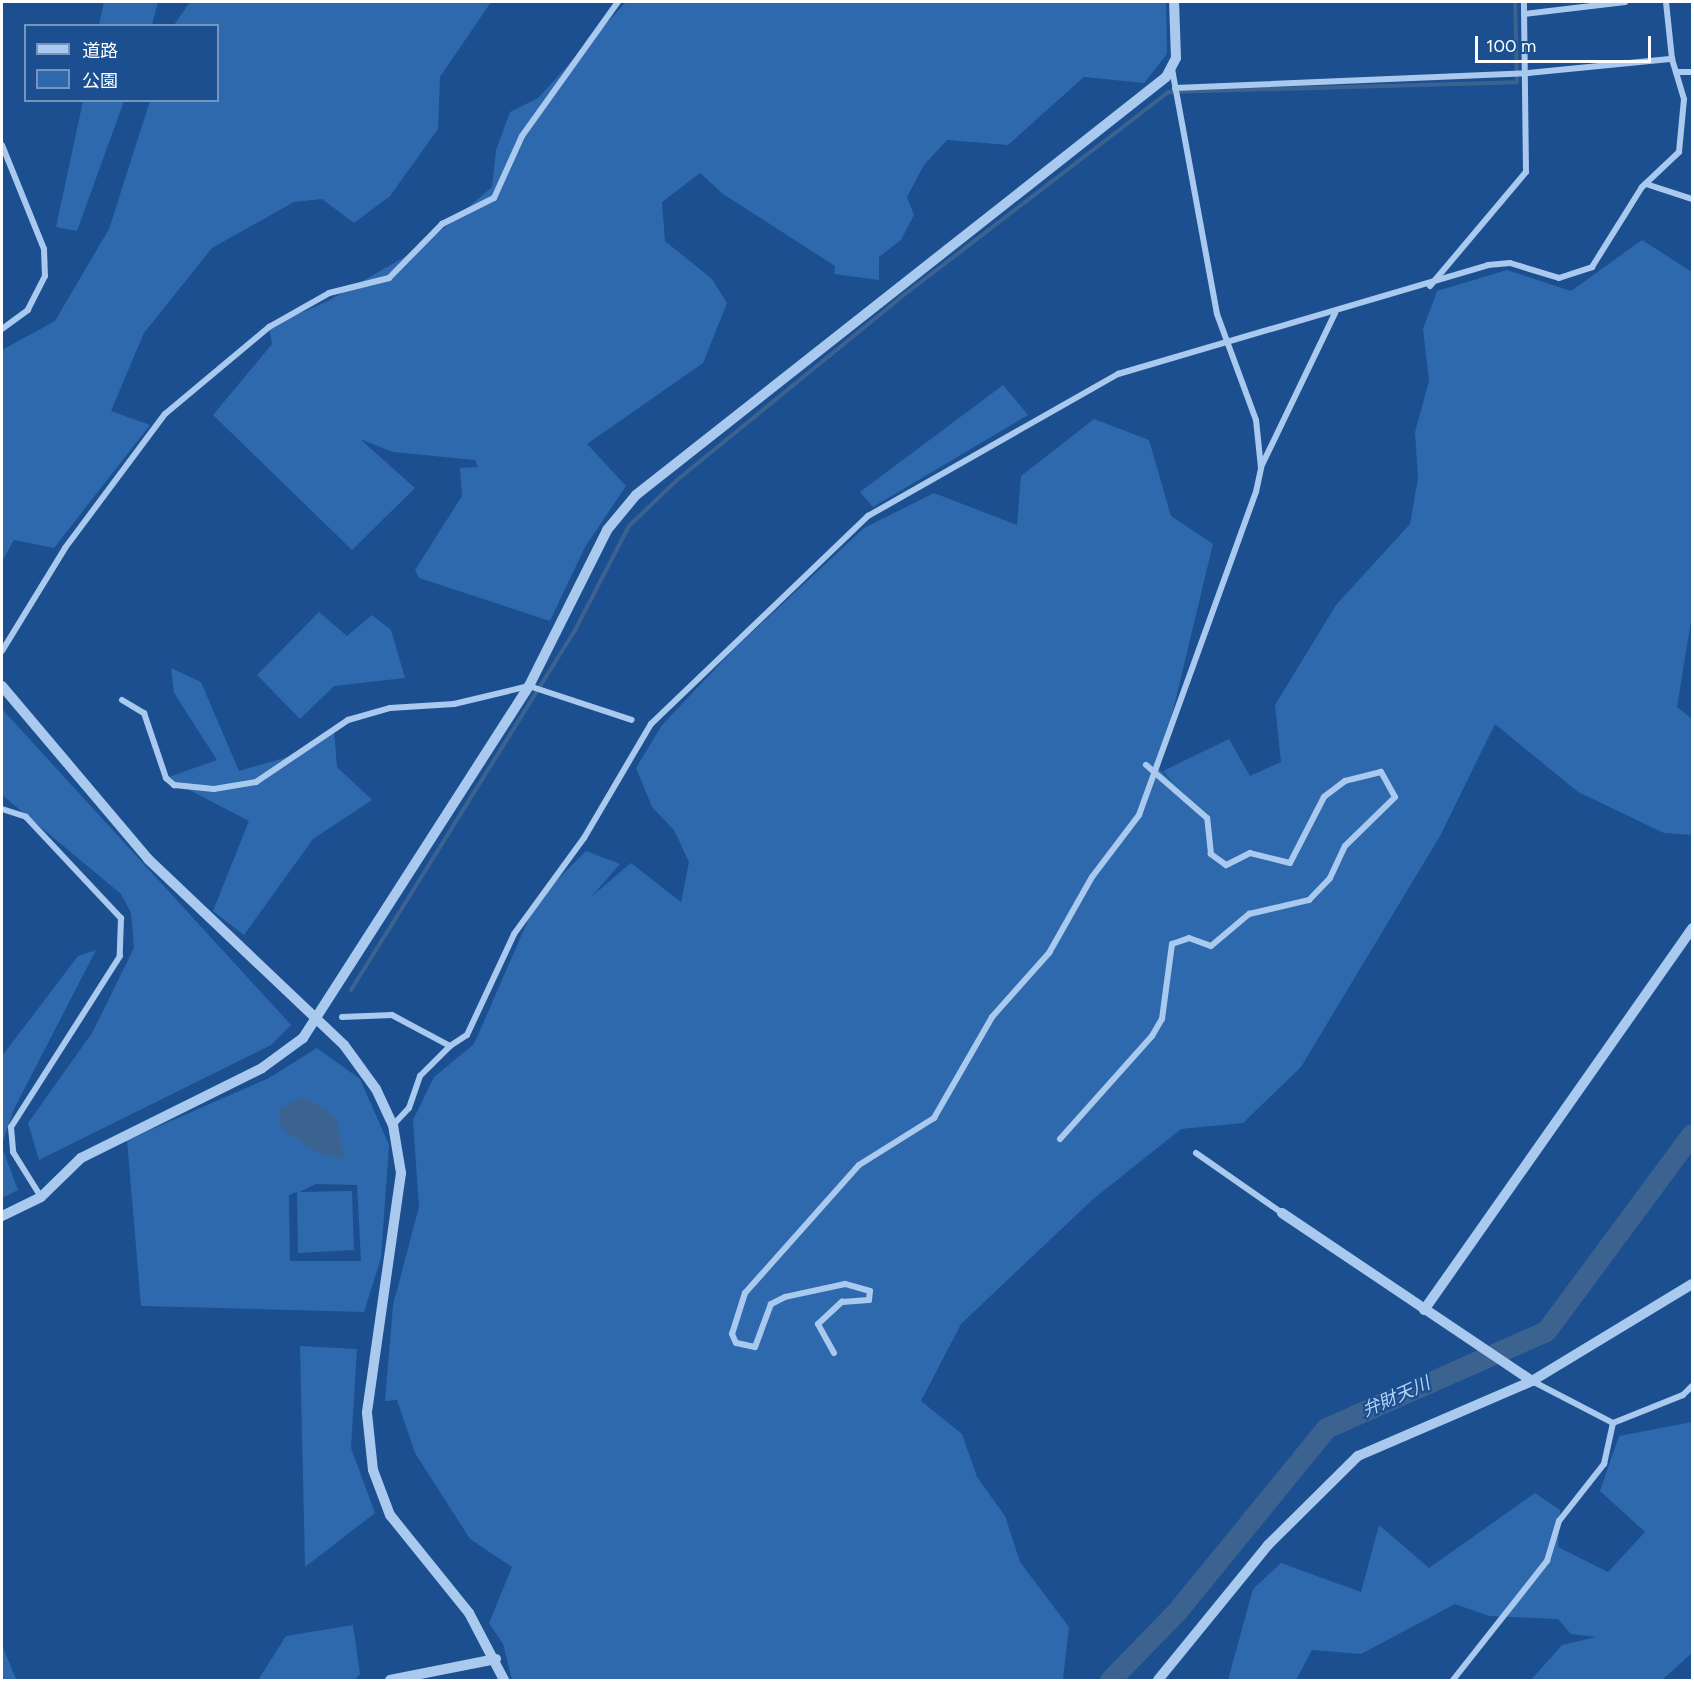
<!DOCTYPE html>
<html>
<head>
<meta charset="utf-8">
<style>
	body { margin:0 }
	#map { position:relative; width:1694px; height:1682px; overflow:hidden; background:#1b4f8f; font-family:Figtree,"Noto Sans JP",sans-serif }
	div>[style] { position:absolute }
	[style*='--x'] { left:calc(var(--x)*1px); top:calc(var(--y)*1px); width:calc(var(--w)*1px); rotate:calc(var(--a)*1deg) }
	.green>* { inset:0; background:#2e69ad }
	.water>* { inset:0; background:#3c6290 }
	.stream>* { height:4px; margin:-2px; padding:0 2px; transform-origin:2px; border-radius:2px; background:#3c6290 }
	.river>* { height:21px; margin:-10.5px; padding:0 10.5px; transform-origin:10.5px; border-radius:10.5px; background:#3c6290 }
	.minor>* { height:6px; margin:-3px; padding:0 3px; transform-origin:3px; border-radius:3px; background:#a9c9ee }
	.tertiary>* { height:10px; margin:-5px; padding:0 5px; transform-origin:5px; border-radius:5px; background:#a9c9ee }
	span { translate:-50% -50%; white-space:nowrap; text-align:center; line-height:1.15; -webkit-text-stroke:4.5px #1b4f8f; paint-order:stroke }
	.water-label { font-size:18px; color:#b5d3f5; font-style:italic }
	.frame { position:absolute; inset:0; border:3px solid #fff; pointer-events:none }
	.legend { position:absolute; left:24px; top:24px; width:195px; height:78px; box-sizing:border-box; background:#1b4f8f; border:2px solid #7695bc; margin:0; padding:8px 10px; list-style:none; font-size:18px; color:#fff }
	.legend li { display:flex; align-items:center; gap:12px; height:30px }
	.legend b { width:30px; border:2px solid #7695bc }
	.scale { position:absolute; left:1475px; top:36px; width:176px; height:27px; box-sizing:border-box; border:3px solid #fff; border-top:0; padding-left:8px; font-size:18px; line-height:21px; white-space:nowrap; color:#fff; -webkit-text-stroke:4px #1b4f8f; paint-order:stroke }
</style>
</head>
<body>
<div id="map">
	<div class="green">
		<div style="clip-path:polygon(104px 2px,158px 2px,152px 25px,99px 25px)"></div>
		<div style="clip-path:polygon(190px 2px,491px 2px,440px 77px,438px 129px,390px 196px,354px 223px,322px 199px,294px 202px,212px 248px,144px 333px,111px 411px,150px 425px,54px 548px,14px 540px,2px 561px,2px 350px,55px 321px,109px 229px,150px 101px,218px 100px,218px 26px,174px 25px)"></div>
		<div style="clip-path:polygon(626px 2px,1166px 2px,1167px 54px,1144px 83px,1084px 77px,1008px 145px,947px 140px,924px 165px,907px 197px,914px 215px,901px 240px,879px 257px,879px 280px,834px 274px,835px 266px,723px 194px,700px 173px,662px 202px,665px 241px,712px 279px,727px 303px,703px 363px,587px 444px,626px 486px,585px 547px,550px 621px,419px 578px,415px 570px,462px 496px,460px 468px,478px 467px,475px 460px,393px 452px,360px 439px,415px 488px,352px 550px,213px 415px,272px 344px,269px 327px,328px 301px,420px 248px,492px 187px,496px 150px,510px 112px,538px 98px)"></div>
		<div style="clip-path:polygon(83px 101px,124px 101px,77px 231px,56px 227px)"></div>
		<div style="clip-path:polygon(1642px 240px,1692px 272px,1692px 615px,1677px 707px,1692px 719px,1692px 835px,1664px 833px,1578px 792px,1495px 724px,1440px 836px,1301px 1067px,1243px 1123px,1181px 1129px,1092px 1200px,961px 1324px,921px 1401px,962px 1434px,977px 1477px,1005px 1516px,1020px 1562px,1069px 1627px,1063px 1679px,512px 1680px,503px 1644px,489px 1623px,512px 1567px,470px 1539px,415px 1453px,397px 1400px,385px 1401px,393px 1305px,419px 1207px,413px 1120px,434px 1077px,474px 1044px,537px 900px,586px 851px,620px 864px,591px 897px,631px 863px,681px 902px,689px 862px,674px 830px,652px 807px,636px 768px,662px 725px,735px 648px,864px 528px,934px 493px,1017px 525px,1021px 476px,1094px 419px,1149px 440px,1171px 516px,1213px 544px,1159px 769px,1174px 784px,1163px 771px,1229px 739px,1250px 776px,1281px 762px,1275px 705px,1336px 605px,1410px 524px,1418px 478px,1415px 432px,1429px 381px,1423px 329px,1437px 291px,1507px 270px,1571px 291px)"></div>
		<div style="clip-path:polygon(1003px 385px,1028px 415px,873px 507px,860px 492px)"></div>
		<div style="clip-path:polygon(319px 612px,347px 636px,372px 615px,391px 630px,405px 678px,334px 686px,300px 719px,257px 675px)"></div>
		<div style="clip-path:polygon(171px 668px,201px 682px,239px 771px,298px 754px,334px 730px,337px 767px,372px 800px,313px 839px,244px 935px,213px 911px,249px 821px,166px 778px,217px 760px,174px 693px)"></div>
		<div style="clip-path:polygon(2px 709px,291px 1025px,271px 1045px,39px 1160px,28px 1123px,92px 1033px,134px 948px,131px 913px,121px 894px,2px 795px)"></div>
		<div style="clip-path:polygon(96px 950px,14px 1109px,2px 1144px,2px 1056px,78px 956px)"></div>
		<div style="clip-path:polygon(evenodd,317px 1048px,360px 1079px,389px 1145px,381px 1258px,364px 1312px,141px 1306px,127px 1140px,269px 1078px,317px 1048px,316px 1184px,357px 1185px,361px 1261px,290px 1261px,289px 1195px,297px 1192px,298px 1253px,354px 1250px,352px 1191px,299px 1192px,316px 1184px)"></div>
		<div style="clip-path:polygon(2px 1147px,18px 1190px,2px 1198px)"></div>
		<div style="clip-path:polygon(300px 1346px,357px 1349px,351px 1448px,375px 1513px,305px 1567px)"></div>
		<div style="clip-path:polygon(1692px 1422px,1692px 1653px,1662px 1680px,1531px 1680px,1562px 1645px,1596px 1637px,1571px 1634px,1558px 1619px,1489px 1616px,1455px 1604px,1361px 1654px,1312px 1650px,1296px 1680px,1228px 1680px,1253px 1589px,1281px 1563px,1361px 1592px,1379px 1525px,1429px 1568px,1535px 1493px,1560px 1510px,1558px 1547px,1608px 1572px,1645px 1532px,1600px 1491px,1619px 1436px)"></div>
		<div style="clip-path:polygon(353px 1625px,360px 1674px,355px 1680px,258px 1680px,286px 1636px)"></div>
		<div style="clip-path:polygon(2px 1645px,16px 1679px,2px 1680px)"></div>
	</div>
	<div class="water">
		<div style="clip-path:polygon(304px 1097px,336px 1118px,345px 1159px,318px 1153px,280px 1127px,280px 1109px)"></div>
	</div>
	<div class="stream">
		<div style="--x:351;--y:990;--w:420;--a:-58.1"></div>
		<div style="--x:573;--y:634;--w:122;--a:-62.6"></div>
		<div style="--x:629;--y:526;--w:66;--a:-43.8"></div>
		<div style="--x:677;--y:480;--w:288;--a:-39.2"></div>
		<div style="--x:900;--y:298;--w:338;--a:-37.5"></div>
		<div style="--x:1168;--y:92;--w:349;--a:-1.6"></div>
		<div style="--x:1517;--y:82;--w:80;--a:-91.4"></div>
	</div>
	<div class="river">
		<div style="--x:1110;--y:1680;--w:96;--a:-45.8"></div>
		<div style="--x:1177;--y:1611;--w:236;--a:-50.8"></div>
		<div style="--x:1326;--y:1428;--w:240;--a:-23.8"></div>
		<div style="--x:1546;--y:1331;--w:245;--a:-53.5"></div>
	</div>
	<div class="minor">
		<div style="--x:1524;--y:14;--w:102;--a:-6.8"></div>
		<div style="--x:1676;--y:72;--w:16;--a:0"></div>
		<div style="--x:1175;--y:88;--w:353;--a:-2.4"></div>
		<div style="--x:1528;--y:73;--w:145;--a:-5.6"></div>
		<div style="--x:2;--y:145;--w:112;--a:68"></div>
		<div style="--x:44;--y:249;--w:27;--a:88"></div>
		<div style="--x:45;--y:276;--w:38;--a:117"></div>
		<div style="--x:28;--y:310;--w:32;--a:144"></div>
		<div style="--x:1646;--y:184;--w:48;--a:18.1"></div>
		<div style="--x:1430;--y:286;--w:149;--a:-49.9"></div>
		<div style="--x:1526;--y:172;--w:170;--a:-90.7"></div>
		<div style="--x:1261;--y:467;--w:171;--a:-64.3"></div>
		<div style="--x:2;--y:651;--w:121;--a:-58.5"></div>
		<div style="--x:65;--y:548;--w:167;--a:-53.3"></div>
		<div style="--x:165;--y:414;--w:136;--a:-39.9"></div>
		<div style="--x:269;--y:327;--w:69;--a:-29.5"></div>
		<div style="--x:329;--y:293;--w:62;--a:-14"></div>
		<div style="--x:389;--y:278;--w:76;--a:-45.5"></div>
		<div style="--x:442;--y:224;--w:58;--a:-26.6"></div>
		<div style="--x:494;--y:198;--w:68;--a:-65.7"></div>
		<div style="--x:522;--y:136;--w:165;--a:-54.4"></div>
		<div style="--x:122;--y:700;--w:26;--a:31"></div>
		<div style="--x:144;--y:713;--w:69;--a:71.3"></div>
		<div style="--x:166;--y:778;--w:11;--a:41"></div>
		<div style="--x:174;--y:785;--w:40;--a:5.7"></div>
		<div style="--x:214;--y:789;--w:43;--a:-9.5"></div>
		<div style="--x:256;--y:782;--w:111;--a:-34"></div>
		<div style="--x:348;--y:720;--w:44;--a:-15.9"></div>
		<div style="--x:390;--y:708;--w:64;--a:-3.6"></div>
		<div style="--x:454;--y:704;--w:77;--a:-13.5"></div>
		<div style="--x:529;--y:686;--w:108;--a:18.3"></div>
		<div style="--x:2;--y:809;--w:25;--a:18"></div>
		<div style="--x:26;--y:817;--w:139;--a:46.8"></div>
		<div style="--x:121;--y:918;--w:38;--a:92"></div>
		<div style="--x:120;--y:956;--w:203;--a:122.5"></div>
		<div style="--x:11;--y:1127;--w:25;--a:85"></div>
		<div style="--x:13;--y:1152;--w:53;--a:58.1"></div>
		<div style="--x:342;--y:1017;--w:50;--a:-2.3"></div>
		<div style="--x:392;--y:1015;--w:66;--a:28.1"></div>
		<div style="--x:450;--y:1046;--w:20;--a:-33"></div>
		<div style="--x:467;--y:1035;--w:111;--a:-65"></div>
		<div style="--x:514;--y:934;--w:119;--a:-53.9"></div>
		<div style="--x:584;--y:838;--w:132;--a:-59.6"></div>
		<div style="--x:651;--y:724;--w:301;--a:-43.8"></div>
		<div style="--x:868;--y:516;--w:288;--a:-29.6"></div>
		<div style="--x:1118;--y:374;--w:386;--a:-16.4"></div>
		<div style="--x:1488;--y:265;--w:22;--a:-5"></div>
		<div style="--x:1510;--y:263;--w:51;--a:17"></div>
		<div style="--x:1559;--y:278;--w:35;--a:-18"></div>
		<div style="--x:1592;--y:267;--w:94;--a:-58"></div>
		<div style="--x:1642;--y:187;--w:51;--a:-43.4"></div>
		<div style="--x:1679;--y:152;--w:53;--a:-84.6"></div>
		<div style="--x:1684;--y:99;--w:42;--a:-106.7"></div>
		<div style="--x:1672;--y:59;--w:57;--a:-96"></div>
		<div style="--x:393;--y:1125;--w:23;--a:-47"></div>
		<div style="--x:409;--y:1108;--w:34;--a:-71"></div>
		<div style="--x:420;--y:1076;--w:42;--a:-45"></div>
		<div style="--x:1060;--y:1139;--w:138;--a:-48.2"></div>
		<div style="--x:1152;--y:1036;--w:20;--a:-60"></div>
		<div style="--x:1162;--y:1019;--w:76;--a:-82.4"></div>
		<div style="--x:1172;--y:944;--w:18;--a:-19"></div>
		<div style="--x:1189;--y:938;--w:23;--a:20"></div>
		<div style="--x:1211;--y:946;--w:50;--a:-40.1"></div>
		<div style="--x:1249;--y:914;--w:62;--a:-13.1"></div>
		<div style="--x:1309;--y:900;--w:30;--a:-46"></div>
		<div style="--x:1330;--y:878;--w:35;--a:-65"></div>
		<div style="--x:1345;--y:846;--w:70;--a:-44.4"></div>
		<div style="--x:1395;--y:797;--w:29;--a:-119"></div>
		<div style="--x:1381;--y:772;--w:37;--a:166"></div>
		<div style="--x:1345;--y:781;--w:26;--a:143"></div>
		<div style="--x:1324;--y:797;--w:74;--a:117.3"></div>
		<div style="--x:1290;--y:863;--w:41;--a:-166"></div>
		<div style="--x:1250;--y:853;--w:27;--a:153"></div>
		<div style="--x:1226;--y:865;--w:19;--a:-144"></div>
		<div style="--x:1211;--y:854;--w:36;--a:-96"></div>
		<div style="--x:1207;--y:818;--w:81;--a:-139"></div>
		<div style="--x:1196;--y:1153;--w:105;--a:34.9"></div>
		<div style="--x:834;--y:1353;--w:33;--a:-119"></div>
		<div style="--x:818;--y:1324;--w:33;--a:-43"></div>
		<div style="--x:842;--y:1302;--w:27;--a:-4"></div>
		<div style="--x:869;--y:1300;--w:9;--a:-84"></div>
		<div style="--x:870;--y:1291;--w:26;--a:-164"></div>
		<div style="--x:845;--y:1284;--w:61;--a:167.8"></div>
		<div style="--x:785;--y:1297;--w:16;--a:153"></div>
		<div style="--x:771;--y:1304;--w:46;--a:110.4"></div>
		<div style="--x:755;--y:1347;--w:19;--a:-168"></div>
		<div style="--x:736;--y:1343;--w:10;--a:-114"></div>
		<div style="--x:732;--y:1334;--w:43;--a:-72.4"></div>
		<div style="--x:745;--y:1293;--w:171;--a:-48.3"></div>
		<div style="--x:859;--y:1165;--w:89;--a:-32.1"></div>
		<div style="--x:934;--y:1118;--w:116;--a:-60.1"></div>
		<div style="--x:992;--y:1017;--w:86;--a:-48.3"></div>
		<div style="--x:1049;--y:953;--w:87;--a:-60.5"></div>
		<div style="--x:1092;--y:877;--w:78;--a:-52.8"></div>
		<div style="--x:1139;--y:815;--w:344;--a:-70.1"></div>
		<div style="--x:1256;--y:492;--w:25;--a:-78"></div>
		<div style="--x:1261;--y:468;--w:48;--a:-95.9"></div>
		<div style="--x:1256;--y:420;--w:113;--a:-110.2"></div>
		<div style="--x:1217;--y:314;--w:249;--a:-100.4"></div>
		<div style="--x:1532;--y:1381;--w:91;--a:27.4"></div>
		<div style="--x:1613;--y:1423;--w:75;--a:-21.8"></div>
		<div style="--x:1683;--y:1395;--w:13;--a:-45"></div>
		<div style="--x:1453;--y:1680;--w:152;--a:-51.7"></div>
		<div style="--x:1547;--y:1561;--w:42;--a:-73.3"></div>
		<div style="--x:1559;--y:1521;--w:73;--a:-51.7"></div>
		<div style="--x:1604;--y:1464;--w:42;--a:-77.6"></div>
	</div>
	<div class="tertiary">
		<div style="--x:2;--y:686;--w:226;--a:49.8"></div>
		<div style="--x:148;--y:859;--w:270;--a:43.5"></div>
		<div style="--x:344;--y:1045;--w:54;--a:54"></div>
		<div style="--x:376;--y:1089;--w:40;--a:65"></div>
		<div style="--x:393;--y:1125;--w:49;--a:80.5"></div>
		<div style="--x:401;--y:1173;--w:242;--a:98.1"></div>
		<div style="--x:367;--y:1413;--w:57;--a:84"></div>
		<div style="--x:373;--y:1470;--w:48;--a:69.3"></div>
		<div style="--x:390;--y:1515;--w:126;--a:51.1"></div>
		<div style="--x:469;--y:1613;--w:76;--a:62.4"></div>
		<div style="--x:1282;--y:1213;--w:301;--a:33.9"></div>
		<div style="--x:2;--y:1216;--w:43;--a:-26"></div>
		<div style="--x:41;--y:1197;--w:56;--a:-44.3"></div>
		<div style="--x:81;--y:1158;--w:202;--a:-26.4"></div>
		<div style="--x:262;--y:1068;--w:51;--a:-36.2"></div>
		<div style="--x:303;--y:1038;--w:418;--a:-57.3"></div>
		<div style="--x:529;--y:686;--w:174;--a:-63.4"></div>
		<div style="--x:607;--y:530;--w:45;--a:-50.4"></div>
		<div style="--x:636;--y:495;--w:675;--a:-38.26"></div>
		<div style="--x:1166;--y:77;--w:21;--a:-62"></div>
		<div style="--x:1176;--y:58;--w:56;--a:-92"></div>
		<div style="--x:1424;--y:1310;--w:467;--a:-54.9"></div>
		<div style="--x:390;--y:1680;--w:108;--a:-11.2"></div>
		<div style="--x:1158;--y:1680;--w:174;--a:-50.8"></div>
		<div style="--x:1268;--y:1545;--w:127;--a:-44.7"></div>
		<div style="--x:1358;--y:1456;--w:189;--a:-23.3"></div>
		<div style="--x:1532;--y:1381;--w:187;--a:-31.2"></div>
	</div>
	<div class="water-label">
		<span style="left:1396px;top:1397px;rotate:-24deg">弁財天川</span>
	</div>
	<div class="frame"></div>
	<ul class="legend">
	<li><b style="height:8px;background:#a9c9ee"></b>道路</li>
	<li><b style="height:16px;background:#2e69ad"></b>公園</li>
	</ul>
	<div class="scale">100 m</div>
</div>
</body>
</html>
